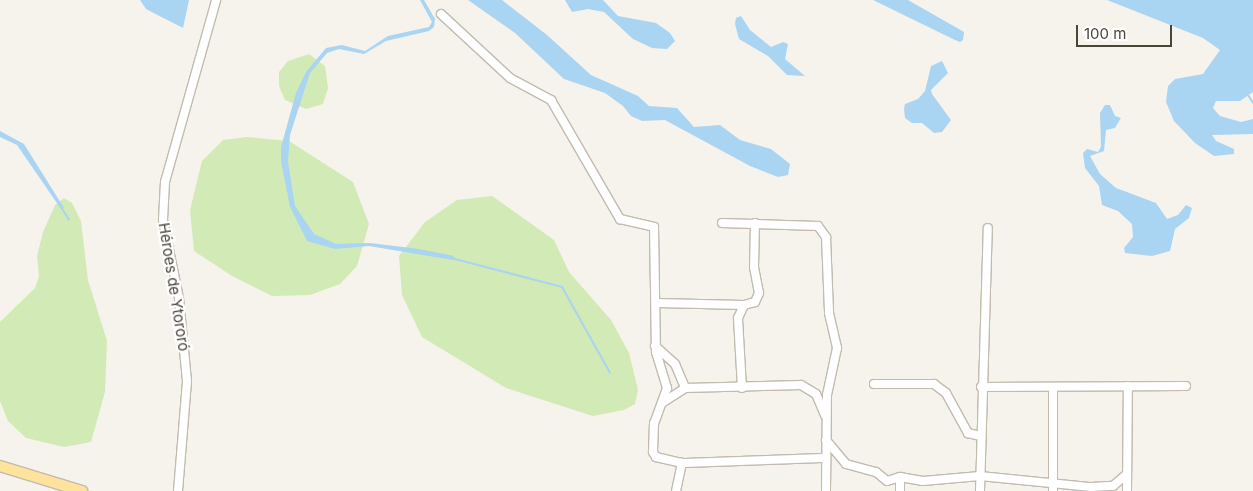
<!DOCTYPE html>
<html>
<head>
<meta charset="utf-8">
<style>
	body { margin:0 }
	#map { position:relative; width:1253px; height:491px; overflow:hidden; background:#f6f3ec; font-family:Inter,sans-serif }
	div>[style] { position:absolute }
	[style*='--x'] { left:calc(var(--x)*1px); top:calc(var(--y)*1px); width:calc(var(--w)*1px); rotate:calc(var(--a)*1deg) }
	.green>* { inset:0; background:#d2eab5 }
	.water>* { inset:0; background:#a9d4f2 }
	.stream>* { height:2px; margin:-1px; padding:0 1px; transform-origin:1px; border-radius:1px; background:#a9d4f2 }
	.roads { filter:drop-shadow(1px 0 #c2bbae) drop-shadow(-1px 0 #c2bbae) drop-shadow(0 1px #c2bbae) drop-shadow(0 -1px #c2bbae) }
	.minor>* { height:8px; margin:-4px; padding:0 4px; transform-origin:4px; border-radius:4px; background:#fff }
	.major>* { height:10px; margin:-5px; padding:0 5px; transform-origin:5px; border-radius:5px; background:#ffe39c }
	span { translate:-50% -50%; white-space:nowrap; text-align:center; line-height:1.15; -webkit-text-stroke:4.5px #fff; paint-order:stroke }
	.street-label { font-size:15px; color:#4b4439 }
	.scale { position:absolute; left:1076px; top:25px; width:96px; height:22px; box-sizing:border-box; border:2px solid #4b4439; border-top:0; padding-left:6px; font-size:15px; line-height:18px; white-space:nowrap; color:#4b4439; -webkit-text-stroke:4px #fff; paint-order:stroke }
</style>
</head>
<body>
<div id="map">
	<div class="green">
		<div style="clip-path:polygon(309px 54px,325px 66px,328px 88px,323px 104px,306px 109px,285px 100px,279px 86px,279px 72px,288px 61px)"></div>
		<div style="clip-path:polygon(247px 137px,289px 141px,353px 182px,369px 224px,357px 266px,340px 284px,310px 295px,272px 296px,232px 276px,194px 251px,190px 210px,202px 161px,223px 140px)"></div>
		<div style="clip-path:polygon(492px 196px,554px 240px,569px 272px,611px 320px,629px 353px,638px 390px,635px 404px,624px 410px,593px 416px,506px 388px,422px 337px,402px 295px,399px 256px,425px 222px,457px 200px)"></div>
		<div style="clip-path:polygon(64px 198px,72px 203px,81px 221px,88px 280px,107px 341px,105px 392px,91px 442px,64px 447px,26px 438px,8px 421px,0 401px,0 322px,35px 288px,39px 276px,37px 256px,43px 232px,55px 205px)"></div>
	</div>
	<div class="water">
		<div style="clip-path:polygon(140px 0,189px 0,183px 28px,146px 9px)"></div>
		<div style="clip-path:polygon(420px 0,424px 0,435px 19px,434px 27px,429px 31px,386px 41px,364px 54px,339px 49px,327px 53px,310px 73px,290px 135px,288px 162px,295px 206px,314px 234px,336px 244px,370px 243px,419px 249px,454px 256px,453px 260px,369px 246px,335px 249px,307px 241px,290px 207px,281px 161px,281px 147px,296px 93px,306px 72px,326px 48px,342px 45px,365px 51px,388px 36px,429px 27px,432px 22px)"></div>
		<div style="clip-path:polygon(468px 0,502px 0,547px 35px,591px 75px,638px 96px,649px 106px,677px 108px,694px 127px,720px 125px,740px 140px,771px 149px,790px 164px,788px 175px,778px 177px,750px 166px,665px 120px,642px 121px,631px 116px,623px 106px,605px 93px,564px 79px,515px 33px)"></div>
		<div style="clip-path:polygon(565px 0,603px 0,618px 16px,656px 23px,670px 33px,675px 41px,667px 49px,652px 48px,633px 39px,604px 12px,588px 9px,572px 12px)"></div>
		<div style="clip-path:polygon(873px 0,908px 0,964px 32px,963px 40px,960px 42px,955px 40px)"></div>
		<div style="clip-path:polygon(1107px 0,1253px 0,1253px 92px,1240px 101px,1216px 101px,1213px 108px,1220px 116px,1241px 122px,1253px 119px,1253px 134px,1212px 135px,1216px 141px,1234px 149px,1234px 154px,1214px 156px,1195px 143px,1174px 121px,1166px 102px,1168px 86px,1175px 79px,1203px 74px,1220px 50px,1203px 38px)"></div>
		<div style="clip-path:polygon(741px 16px,750px 30px,771px 47px,783px 42px,788px 44px,785px 59px,805px 76px,787px 75px,768px 56px,739px 39px,735px 24px,736px 18px)"></div>
		<div style="clip-path:polygon(942px 61px,948px 73px,931px 90px,932px 94px,951px 120px,942px 132px,934px 133px,922px 123px,912px 123px,905px 118px,904px 109px,905px 104px,918px 99px,925px 91px,931px 66px)"></div>
		<div style="clip-path:polygon(1105px 105px,1110px 105px,1115px 116px,1121px 118px,1115px 128px,1106px 130px,1104px 151px,1090px 156px,1100px 174px,1116px 188px,1156px 203px,1167px 219px,1178px 215px,1186px 205px,1192px 208px,1189px 218px,1175px 229px,1170px 251px,1152px 256px,1125px 253px,1124px 248px,1133px 237px,1132px 224px,1118px 211px,1102px 205px,1099px 186px,1085px 168px,1083px 153px,1087px 149px,1098px 152px,1101px 147px,1100px 113px)"></div>
		<div style="clip-path:polygon(0 131px,24px 144px,64px 208px,61px 209px,17px 145px,0 137px)"></div>
	</div>
	<div class="stream">
		<div style="--x:1248;--y:95;--w:9;--a:58"></div>
		<div style="--x:61;--y:207;--w:15;--a:58"></div>
		<div style="--x:451;--y:258;--w:115;--a:14.6"></div>
		<div style="--x:562;--y:287;--w:98;--a:60.8"></div>
	</div>
	<div class="roads">
		<div class="minor">
			<div style="--x:441;--y:14;--w:94;--a:42.8"></div>
			<div style="--x:510;--y:78;--w:47;--a:28.2"></div>
			<div style="--x:551;--y:100;--w:138;--a:59.9"></div>
			<div style="--x:620;--y:219;--w:35;--a:13"></div>
			<div style="--x:654;--y:227;--w:125;--a:89.1"></div>
			<div style="--x:656;--y:352;--w:38;--a:73"></div>
			<div style="--x:667;--y:388;--w:37;--a:110"></div>
			<div style="--x:654;--y:423;--w:29;--a:92"></div>
			<div style="--x:653;--y:452;--w:6;--a:59"></div>
			<div style="--x:656;--y:457;--w:27;--a:13"></div>
			<div style="--x:682;--y:463;--w:143;--a:-2"></div>
			<div style="--x:722;--y:223;--w:96;--a:1.8"></div>
			<div style="--x:818;--y:226;--w:14;--a:54"></div>
			<div style="--x:826;--y:237;--w:76;--a:87.7"></div>
			<div style="--x:829;--y:313;--w:36;--a:77"></div>
			<div style="--x:837;--y:348;--w:48;--a:102"></div>
			<div style="--x:827;--y:395;--w:96;--a:90.6"></div>
			<div style="--x:657;--y:303;--w:87;--a:1.3"></div>
			<div style="--x:744;--y:305;--w:11;--a:-15"></div>
			<div style="--x:755;--y:302;--w:10;--a:-66"></div>
			<div style="--x:759;--y:293;--w:26;--a:-101"></div>
			<div style="--x:754;--y:267;--w:44;--a:-88.7"></div>
			<div style="--x:655;--y:346;--w:27;--a:42"></div>
			<div style="--x:675;--y:364;--w:26;--a:67"></div>
			<div style="--x:874;--y:384;--w:60;--a:0"></div>
			<div style="--x:934;--y:384;--w:15;--a:37"></div>
			<div style="--x:946;--y:393;--w:46;--a:61.2"></div>
			<div style="--x:968;--y:433;--w:12;--a:14"></div>
			<div style="--x:981;--y:387;--w:205;--a:-0.3"></div>
			<div style="--x:742;--y:388;--w:70;--a:-93.3"></div>
			<div style="--x:738;--y:318;--w:14;--a:-65"></div>
			<div style="--x:1053;--y:388;--w:103;--a:90"></div>
			<div style="--x:662;--y:403;--w:27;--a:-33"></div>
			<div style="--x:685;--y:388;--w:116;--a:-1.5"></div>
			<div style="--x:801;--y:385;--w:17;--a:31"></div>
			<div style="--x:816;--y:394;--w:23;--a:67"></div>
			<div style="--x:826;--y:440;--w:31;--a:50"></div>
			<div style="--x:846;--y:464;--w:31;--a:15"></div>
			<div style="--x:876;--y:472;--w:14;--a:39"></div>
			<div style="--x:887;--y:481;--w:14;--a:-17"></div>
			<div style="--x:900;--y:477;--w:23;--a:10"></div>
			<div style="--x:923;--y:481;--w:57;--a:-5"></div>
			<div style="--x:980;--y:476;--w:112;--a:5.7"></div>
			<div style="--x:1091;--y:487;--w:22;--a:-3"></div>
			<div style="--x:1113;--y:486;--w:18;--a:-41"></div>
			<div style="--x:900;--y:477;--w:14;--a:90"></div>
			<div style="--x:178;--y:491;--w:110;--a:-85.3"></div>
			<div style="--x:187;--y:381;--w:83;--a:-95.5"></div>
			<div style="--x:179;--y:298;--w:80;--a:-101.6"></div>
			<div style="--x:163;--y:220;--w:38;--a:-87"></div>
			<div style="--x:165;--y:182;--w:189;--a:-74.3"></div>
			<div style="--x:676;--y:491;--w:29;--a:-78"></div>
			<div style="--x:980;--y:491;--w:263;--a:-88.3"></div>
			<div style="--x:1127;--y:491;--w:105;--a:-89.5"></div>
		</div>
		<div class="major">
			<div style="--x:0;--y:466;--w:86;--a:17"></div>
		</div>
	</div>
	<div class="street-label">
		<span style="left:174px;top:287px;rotate:81deg">Héroes de Ytororó</span>
	</div>
	<div class="scale">100 m</div>
</div>
</body>
</html>
